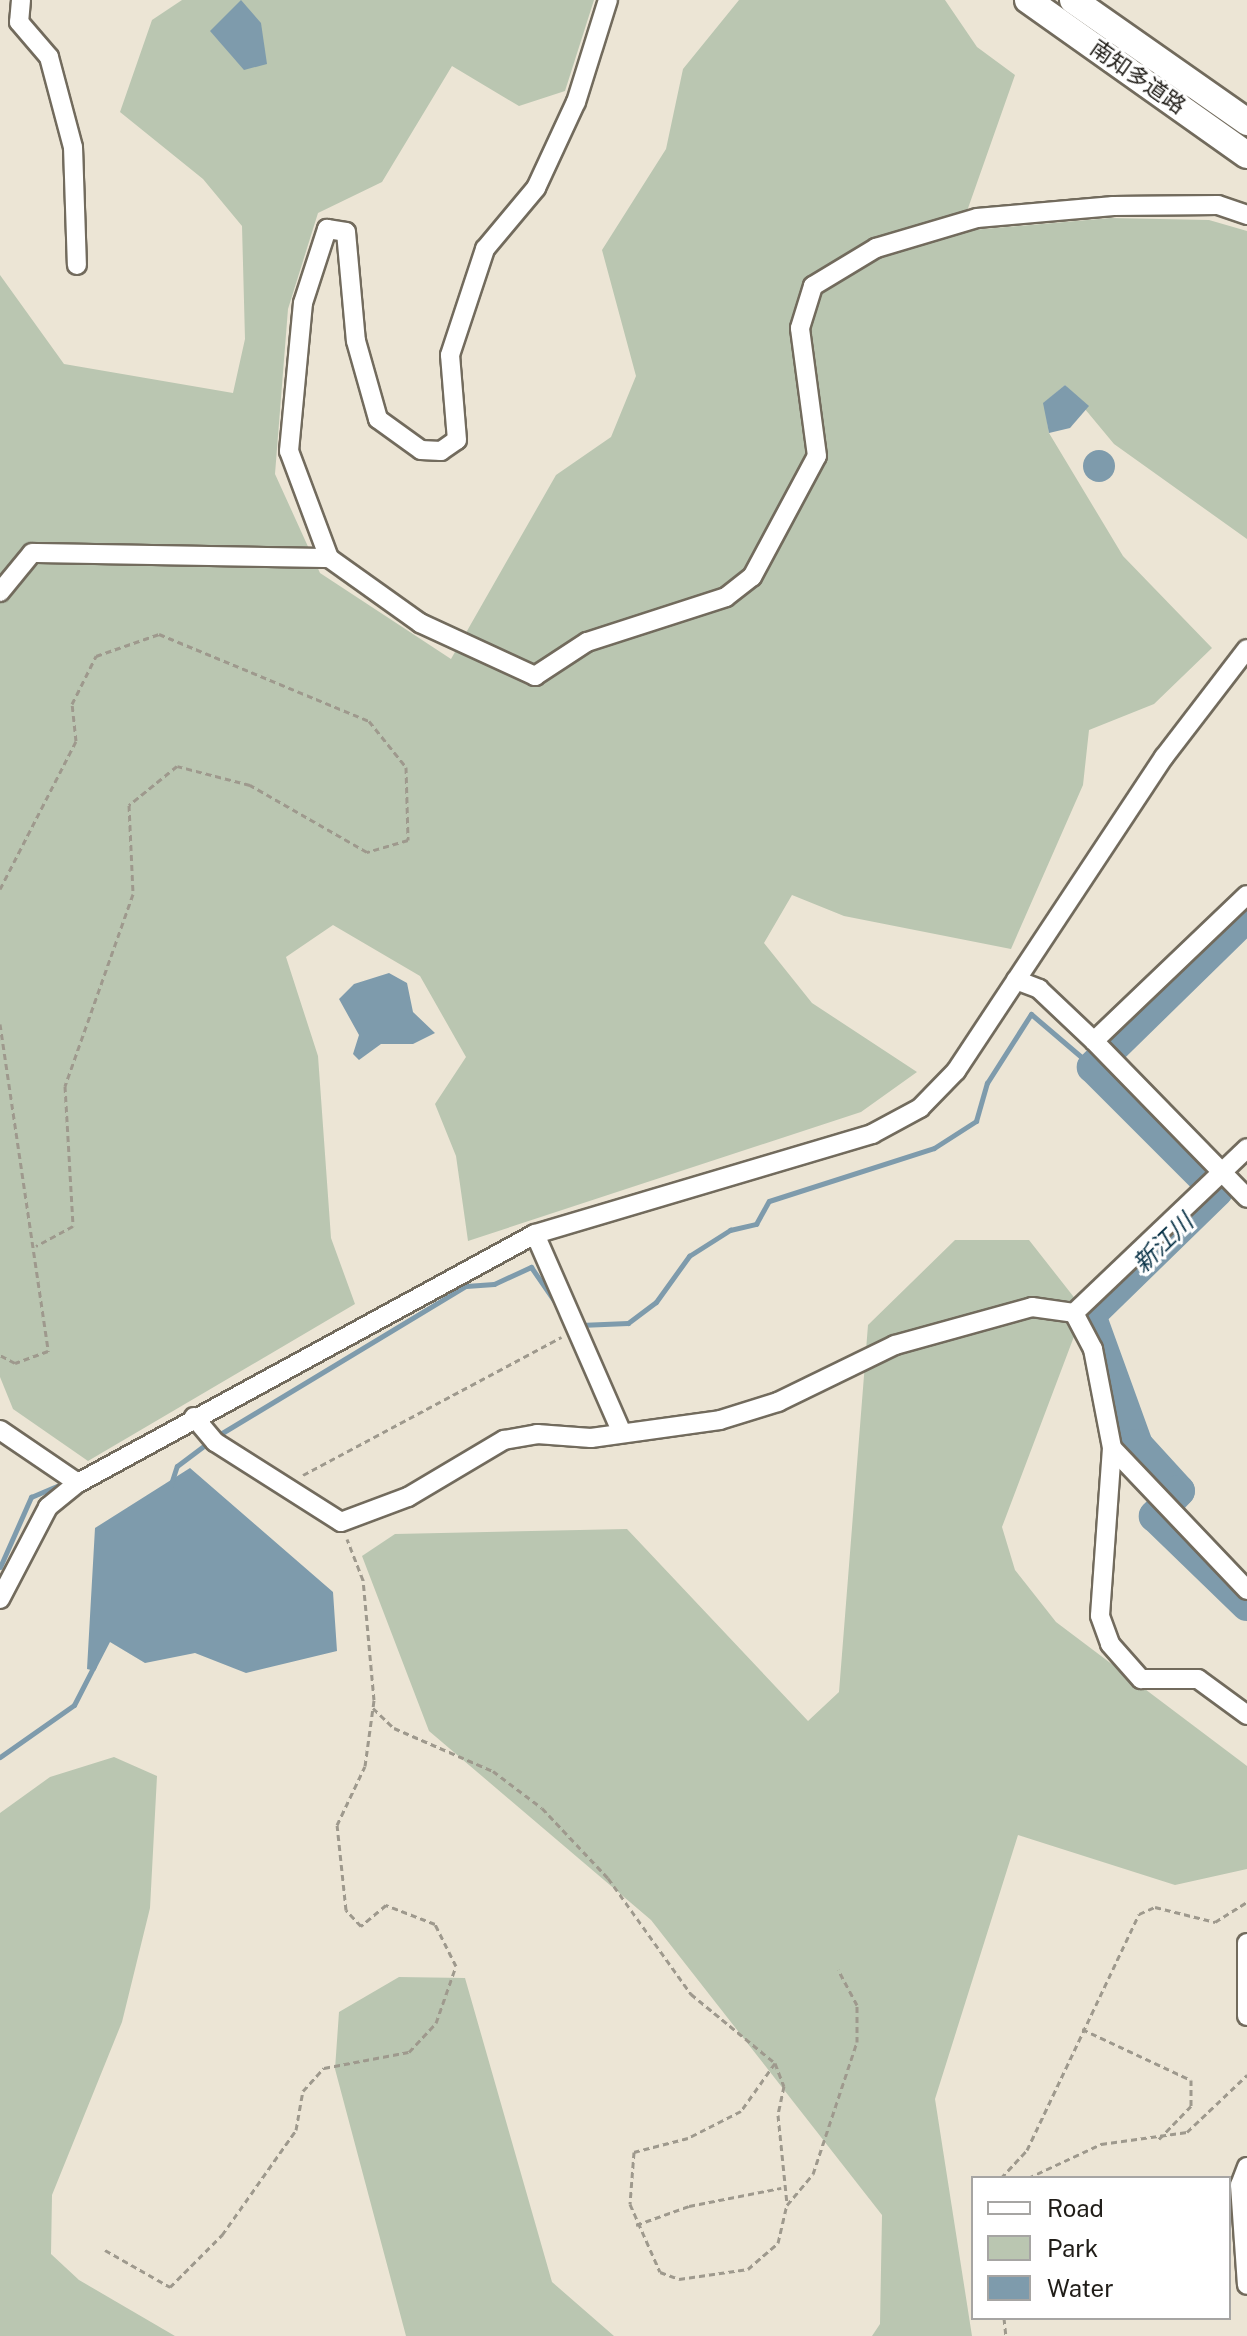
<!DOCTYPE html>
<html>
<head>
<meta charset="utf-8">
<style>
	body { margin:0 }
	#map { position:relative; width:1247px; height:2336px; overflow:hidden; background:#ece5d5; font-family:"Public Sans","Noto Sans JP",sans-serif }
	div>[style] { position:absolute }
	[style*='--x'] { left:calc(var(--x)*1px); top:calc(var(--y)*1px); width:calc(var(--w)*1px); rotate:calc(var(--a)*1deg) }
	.green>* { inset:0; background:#bac6b1 }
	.water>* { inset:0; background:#7e9bac }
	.round { border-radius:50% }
	.stream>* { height:5px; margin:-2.5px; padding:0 2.5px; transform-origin:2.5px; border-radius:2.5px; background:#7e9bac }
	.river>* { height:32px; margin:-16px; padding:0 16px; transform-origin:16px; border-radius:16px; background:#7e9bac }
	.path>* { height:3px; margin-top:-1.5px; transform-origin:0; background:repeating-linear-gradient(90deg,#9e998d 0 6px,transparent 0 10px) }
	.roads { filter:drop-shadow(2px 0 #726b5d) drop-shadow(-2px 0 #726b5d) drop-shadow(0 2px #726b5d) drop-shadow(0 -2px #726b5d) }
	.minor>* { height:18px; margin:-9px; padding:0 9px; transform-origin:9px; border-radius:9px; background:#fff }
	.highway>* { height:26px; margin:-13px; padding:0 13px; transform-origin:13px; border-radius:13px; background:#fff }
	span { translate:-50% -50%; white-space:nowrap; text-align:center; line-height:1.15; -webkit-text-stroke:6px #fff; paint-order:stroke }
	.street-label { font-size:22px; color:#201d18 }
	.water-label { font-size:24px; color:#0c3549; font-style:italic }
	.legend { position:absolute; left:971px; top:2176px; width:260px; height:144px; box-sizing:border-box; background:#fff; border:2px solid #a6a5a3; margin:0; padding:10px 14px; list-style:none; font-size:24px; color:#201d18 }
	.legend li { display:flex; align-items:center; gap:16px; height:40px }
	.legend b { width:40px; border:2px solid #a6a5a3 }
</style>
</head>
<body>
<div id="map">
	<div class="green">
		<div style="clip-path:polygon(182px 0,594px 0,565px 91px,519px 106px,452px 66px,382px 182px,318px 213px,288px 309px,275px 474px,320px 573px,451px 659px,556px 475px,611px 437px,636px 376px,602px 250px,666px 149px,683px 69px,739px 0,945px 0,977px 47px,1015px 75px,960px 231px,1110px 218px,1209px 220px,1247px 231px,1247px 539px,1114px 444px,1065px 385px,1044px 403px,1049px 433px,1123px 556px,1212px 648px,1154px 704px,1089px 730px,1083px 785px,1011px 949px,844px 916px,792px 895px,764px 943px,812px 1003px,917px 1072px,861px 1112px,468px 1241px,456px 1156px,435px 1104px,466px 1057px,420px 976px,333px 925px,286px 957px,318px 1056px,331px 1238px,355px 1304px,88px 1461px,13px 1409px,0 1377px,0 275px,64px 364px,233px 393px,245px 339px,242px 226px,203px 179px,120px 112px,152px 20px)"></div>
		<div style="clip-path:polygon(955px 1240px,1029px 1240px,1084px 1310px,1002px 1527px,1015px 1570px,1056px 1622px,1247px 1766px,1247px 1869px,1175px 1885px,1018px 1835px,935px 2099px,972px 2336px,872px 2336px,880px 2324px,882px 2215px,651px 1920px,429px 1731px,362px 1556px,395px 1534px,627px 1529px,808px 1721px,839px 1692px,868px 1325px)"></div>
		<div style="clip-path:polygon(114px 1757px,157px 1776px,150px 1908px,122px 2022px,52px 2195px,51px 2254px,79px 2280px,175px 2336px,0 2336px,0 1813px,50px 1777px)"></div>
		<div style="clip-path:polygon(399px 1977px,465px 1978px,552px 2282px,614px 2336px,406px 2336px,335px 2069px,339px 2012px)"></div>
	</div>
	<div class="water">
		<div style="clip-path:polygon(241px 0,261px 23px,267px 64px,244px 70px,210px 31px)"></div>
		<div style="clip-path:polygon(1065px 385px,1089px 406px,1070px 428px,1049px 433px,1043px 403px)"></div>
		<div class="round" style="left:1083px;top:450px;width:32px;height:32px"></div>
		<div style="clip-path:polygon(389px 973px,407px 983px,413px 1012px,435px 1033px,413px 1044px,381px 1044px,359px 1060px,353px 1054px,359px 1035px,339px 999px,354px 984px)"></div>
		<div style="clip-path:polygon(190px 1468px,333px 1592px,337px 1651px,246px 1673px,195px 1653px,145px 1663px,110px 1642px,95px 1671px,87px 1669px,95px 1528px)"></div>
	</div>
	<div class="stream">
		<div style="--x:580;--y:1325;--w:48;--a:-2.4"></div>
		<div style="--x:628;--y:1323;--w:35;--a:-37"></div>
		<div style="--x:656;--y:1302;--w:57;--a:-54.3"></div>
		<div style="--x:689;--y:1256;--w:49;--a:-32.4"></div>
		<div style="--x:730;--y:1230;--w:27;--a:-13"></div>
		<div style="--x:756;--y:1224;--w:26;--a:-61"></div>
		<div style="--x:769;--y:1201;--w:173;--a:-17.8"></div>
		<div style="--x:934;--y:1148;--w:50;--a:-32.7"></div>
		<div style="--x:976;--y:1121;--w:40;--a:-74"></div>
		<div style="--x:987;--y:1083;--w:82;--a:-57.5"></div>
		<div style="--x:1031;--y:1014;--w:82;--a:40.5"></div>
		<div style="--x:217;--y:1436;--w:291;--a:-31.1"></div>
		<div style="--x:466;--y:1286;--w:28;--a:-4"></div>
		<div style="--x:494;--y:1284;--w:41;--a:-24.7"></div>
		<div style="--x:531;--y:1267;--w:58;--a:55.5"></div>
		<div style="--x:170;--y:1487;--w:22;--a:-72"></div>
		<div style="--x:177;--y:1466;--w:40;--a:-37"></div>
		<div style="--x:0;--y:1567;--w:77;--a:-66.1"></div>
		<div style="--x:31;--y:1497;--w:30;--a:-23"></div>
		<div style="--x:0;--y:1757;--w:90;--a:-35.1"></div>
		<div style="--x:74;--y:1705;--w:44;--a:-62.9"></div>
	</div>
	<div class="river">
		<div style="--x:1247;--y:916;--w:216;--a:135.6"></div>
		<div style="--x:1093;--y:1067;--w:175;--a:45"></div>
		<div style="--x:1217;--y:1191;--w:177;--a:135.7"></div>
		<div style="--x:1090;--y:1315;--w:138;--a:70.1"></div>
		<div style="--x:1137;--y:1445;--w:62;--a:47.6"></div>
		<div style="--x:1179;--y:1491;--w:35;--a:134"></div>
		<div style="--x:1155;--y:1516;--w:128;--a:44.1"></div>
	</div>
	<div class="path">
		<div style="--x:0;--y:889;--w:166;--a:-62.8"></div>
		<div style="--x:76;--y:741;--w:37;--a:-96"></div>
		<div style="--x:72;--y:704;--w:54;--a:-63.4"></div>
		<div style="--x:96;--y:656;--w:67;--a:-19.2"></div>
		<div style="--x:159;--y:634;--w:227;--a:22.5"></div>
		<div style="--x:369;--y:721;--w:59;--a:51.2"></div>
		<div style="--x:406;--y:767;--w:73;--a:88.4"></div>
		<div style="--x:408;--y:840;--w:43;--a:163.7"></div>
		<div style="--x:367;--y:852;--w:135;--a:-150.2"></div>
		<div style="--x:250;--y:785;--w:75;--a:-165.4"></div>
		<div style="--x:177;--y:766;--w:62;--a:140.9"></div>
		<div style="--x:129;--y:805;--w:89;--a:87.4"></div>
		<div style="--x:133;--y:894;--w:204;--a:109.5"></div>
		<div style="--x:65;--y:1086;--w:140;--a:86.7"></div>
		<div style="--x:73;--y:1226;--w:42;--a:151.6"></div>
		<div style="--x:0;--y:1024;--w:331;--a:81.6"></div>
		<div style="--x:48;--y:1351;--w:35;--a:160"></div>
		<div style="--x:15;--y:1363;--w:17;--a:-152"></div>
		<div style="--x:303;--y:1475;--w:293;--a:-28.1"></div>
		<div style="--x:373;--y:1708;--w:29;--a:44"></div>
		<div style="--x:394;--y:1728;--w:108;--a:23.5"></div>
		<div style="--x:493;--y:1771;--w:61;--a:37.1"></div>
		<div style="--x:542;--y:1808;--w:96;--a:46.7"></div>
		<div style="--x:608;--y:1878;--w:143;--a:54.4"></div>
		<div style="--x:691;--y:1994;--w:109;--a:39.4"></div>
		<div style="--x:775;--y:2063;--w:59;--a:125.3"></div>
		<div style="--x:741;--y:2111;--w:59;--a:153"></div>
		<div style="--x:688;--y:2138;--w:56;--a:165.5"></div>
		<div style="--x:634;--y:2152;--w:52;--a:94.4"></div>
		<div style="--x:630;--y:2204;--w:74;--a:66.2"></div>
		<div style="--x:660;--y:2272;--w:20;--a:20"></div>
		<div style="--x:679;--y:2279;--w:70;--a:-8.2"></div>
		<div style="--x:748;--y:2269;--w:40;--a:-41"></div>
		<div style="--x:778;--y:2243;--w:39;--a:-77"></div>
		<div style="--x:787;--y:2205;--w:40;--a:-50"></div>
		<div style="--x:813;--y:2174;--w:139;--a:-71.6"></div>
		<div style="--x:857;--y:2042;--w:37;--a:-90"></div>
		<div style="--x:857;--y:2005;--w:40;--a:-118"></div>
		<div style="--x:1082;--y:2029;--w:120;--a:25.1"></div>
		<div style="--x:1191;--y:2080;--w:26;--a:90"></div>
		<div style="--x:1191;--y:2106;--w:47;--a:134.1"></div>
		<div style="--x:775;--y:2063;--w:25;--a:69"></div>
		<div style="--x:784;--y:2086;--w:30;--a:102"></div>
		<div style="--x:778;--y:2115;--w:88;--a:84.2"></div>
		<div style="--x:1001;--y:2178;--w:38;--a:-47"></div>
		<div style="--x:1027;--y:2150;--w:261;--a:-64.6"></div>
		<div style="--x:1139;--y:1914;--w:17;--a:-24"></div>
		<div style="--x:1155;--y:1907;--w:62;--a:14"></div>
		<div style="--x:1215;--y:1922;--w:38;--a:-32"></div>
		<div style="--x:1028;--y:2178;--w:81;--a:-25"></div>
		<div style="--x:1101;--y:2144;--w:87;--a:-7.9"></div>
		<div style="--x:1187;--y:2132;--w:83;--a:-43.5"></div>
		<div style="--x:636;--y:2225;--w:56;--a:-19.7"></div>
		<div style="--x:689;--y:2206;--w:94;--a:-11.1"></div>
		<div style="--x:105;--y:2250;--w:75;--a:29.6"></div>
		<div style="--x:170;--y:2287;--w:74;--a:-45"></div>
		<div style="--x:222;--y:2235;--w:128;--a:-54.8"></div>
		<div style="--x:296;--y:2130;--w:40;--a:-80"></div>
		<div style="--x:303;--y:2091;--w:31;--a:-48"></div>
		<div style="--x:324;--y:2068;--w:86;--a:-10.7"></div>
		<div style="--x:409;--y:2052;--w:40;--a:-47"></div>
		<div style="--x:436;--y:2023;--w:60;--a:-70.7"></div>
		<div style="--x:456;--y:1966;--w:47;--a:-116.6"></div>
		<div style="--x:435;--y:1924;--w:53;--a:-158.8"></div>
		<div style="--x:386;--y:1905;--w:33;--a:140"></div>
		<div style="--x:361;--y:1926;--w:22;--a:-133"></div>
		<div style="--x:346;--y:1910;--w:85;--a:-96"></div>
		<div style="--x:337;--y:1825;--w:65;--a:-64.6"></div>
		<div style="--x:365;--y:1766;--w:67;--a:-82.2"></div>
		<div style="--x:374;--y:1700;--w:121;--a:-95.2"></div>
		<div style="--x:363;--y:1580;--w:44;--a:-111.3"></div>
		<div style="--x:1004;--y:2318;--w:18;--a:84"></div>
	</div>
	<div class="roads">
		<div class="minor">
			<div style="--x:21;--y:0;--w:22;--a:95"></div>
			<div style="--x:19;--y:22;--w:46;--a:49.4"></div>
			<div style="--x:49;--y:57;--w:93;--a:75.1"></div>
			<div style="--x:73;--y:147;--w:118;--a:88.1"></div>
			<div style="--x:329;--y:558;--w:114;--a:-110.5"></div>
			<div style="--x:289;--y:451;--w:149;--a:-84.6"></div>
			<div style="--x:303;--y:303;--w:78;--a:-72"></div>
			<div style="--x:327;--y:229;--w:19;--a:9"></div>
			<div style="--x:346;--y:232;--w:109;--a:84.8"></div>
			<div style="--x:356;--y:341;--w:81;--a:74.2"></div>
			<div style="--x:378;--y:419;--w:53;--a:35.8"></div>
			<div style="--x:421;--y:450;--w:20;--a:3"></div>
			<div style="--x:441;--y:451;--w:19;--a:-35"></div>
			<div style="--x:457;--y:440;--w:85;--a:-94.7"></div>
			<div style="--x:450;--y:355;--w:112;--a:-71.7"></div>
			<div style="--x:485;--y:249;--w:80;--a:-50.1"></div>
			<div style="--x:536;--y:188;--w:95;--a:-65.1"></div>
			<div style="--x:576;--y:102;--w:107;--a:-72.6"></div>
			<div style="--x:0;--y:592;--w:50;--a:-50.6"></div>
			<div style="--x:32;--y:553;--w:297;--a:1"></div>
			<div style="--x:329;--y:558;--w:112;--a:35.5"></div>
			<div style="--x:420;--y:623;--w:127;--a:24.7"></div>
			<div style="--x:535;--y:676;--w:62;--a:-33.2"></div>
			<div style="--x:587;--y:642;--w:146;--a:-17.9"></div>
			<div style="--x:726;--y:597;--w:33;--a:-38"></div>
			<div style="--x:752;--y:577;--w:137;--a:-61.8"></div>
			<div style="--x:817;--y:456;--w:129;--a:-97.6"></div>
			<div style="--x:800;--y:328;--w:44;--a:-72.8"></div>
			<div style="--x:813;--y:286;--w:74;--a:-31.1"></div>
			<div style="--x:876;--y:248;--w:105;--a:-16.5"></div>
			<div style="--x:977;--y:218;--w:137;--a:-5"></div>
			<div style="--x:1113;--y:206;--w:105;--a:-0.5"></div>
			<div style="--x:1218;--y:205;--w:31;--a:19"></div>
			<div style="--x:1016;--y:980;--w:25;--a:21"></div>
			<div style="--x:1039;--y:989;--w:76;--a:43.4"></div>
			<div style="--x:1094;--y:1041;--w:219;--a:45.7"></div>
			<div style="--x:1094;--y:1041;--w:211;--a:-43.7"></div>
			<div style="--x:535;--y:1234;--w:213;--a:66.4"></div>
			<div style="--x:1074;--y:1313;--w:41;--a:62.2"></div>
			<div style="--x:1093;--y:1349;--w:101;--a:79.1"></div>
			<div style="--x:1112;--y:1448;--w:168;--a:94.1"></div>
			<div style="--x:1100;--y:1616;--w:30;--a:70"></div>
			<div style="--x:1110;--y:1644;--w:47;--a:48.5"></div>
			<div style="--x:1141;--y:1679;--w:57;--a:0"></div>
			<div style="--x:1198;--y:1679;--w:61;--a:36.3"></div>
			<div style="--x:1074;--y:1313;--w:239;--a:-43.6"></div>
			<div style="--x:194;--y:1417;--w:33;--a:50"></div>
			<div style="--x:215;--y:1442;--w:149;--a:32.4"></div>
			<div style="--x:341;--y:1522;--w:72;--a:-20.5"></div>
			<div style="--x:408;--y:1497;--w:112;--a:-30.7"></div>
			<div style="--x:504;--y:1440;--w:34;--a:-10"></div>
			<div style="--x:537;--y:1434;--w:54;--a:4.2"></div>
			<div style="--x:591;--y:1438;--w:130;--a:-7.9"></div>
			<div style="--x:720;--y:1420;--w:61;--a:-17.2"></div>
			<div style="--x:778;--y:1402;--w:130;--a:-26"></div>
			<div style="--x:895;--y:1345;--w:142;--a:-15.5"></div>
			<div style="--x:1032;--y:1307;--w:42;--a:8.1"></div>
			<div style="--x:0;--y:1430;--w:94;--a:34.2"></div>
			<div style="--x:1112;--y:1448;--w:196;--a:46.4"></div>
			<div style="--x:0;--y:1599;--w:104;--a:-62.4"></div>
			<div style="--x:48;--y:1507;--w:38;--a:-39"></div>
			<div style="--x:78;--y:1483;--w:520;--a:-28.58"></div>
			<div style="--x:535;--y:1234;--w:352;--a:-16.5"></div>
			<div style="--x:872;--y:1134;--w:55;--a:-28.4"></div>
			<div style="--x:920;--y:1108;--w:52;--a:-45.8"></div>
			<div style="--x:956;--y:1071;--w:377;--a:-56.5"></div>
			<div style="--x:1164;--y:757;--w:136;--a:-52.5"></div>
			<div style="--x:1247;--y:1943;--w:73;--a:90"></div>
			<div style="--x:1247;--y:2167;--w:19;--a:111"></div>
			<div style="--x:1240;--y:2185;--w:100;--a:86"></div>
		</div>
		<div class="highway">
			<div style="--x:1028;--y:0;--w:268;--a:35.3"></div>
			<div style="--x:1073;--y:0;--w:213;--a:35"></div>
		</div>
	</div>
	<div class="street-label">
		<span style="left:1138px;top:77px;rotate:35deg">南知多道路</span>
	</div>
	<div class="water-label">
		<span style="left:1163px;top:1243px;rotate:-44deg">新江川</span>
	</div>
	<ul class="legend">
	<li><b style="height:10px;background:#fff"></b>Road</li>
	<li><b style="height:22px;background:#bac6b1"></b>Park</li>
	<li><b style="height:22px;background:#7e9bac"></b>Water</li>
	</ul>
</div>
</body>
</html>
